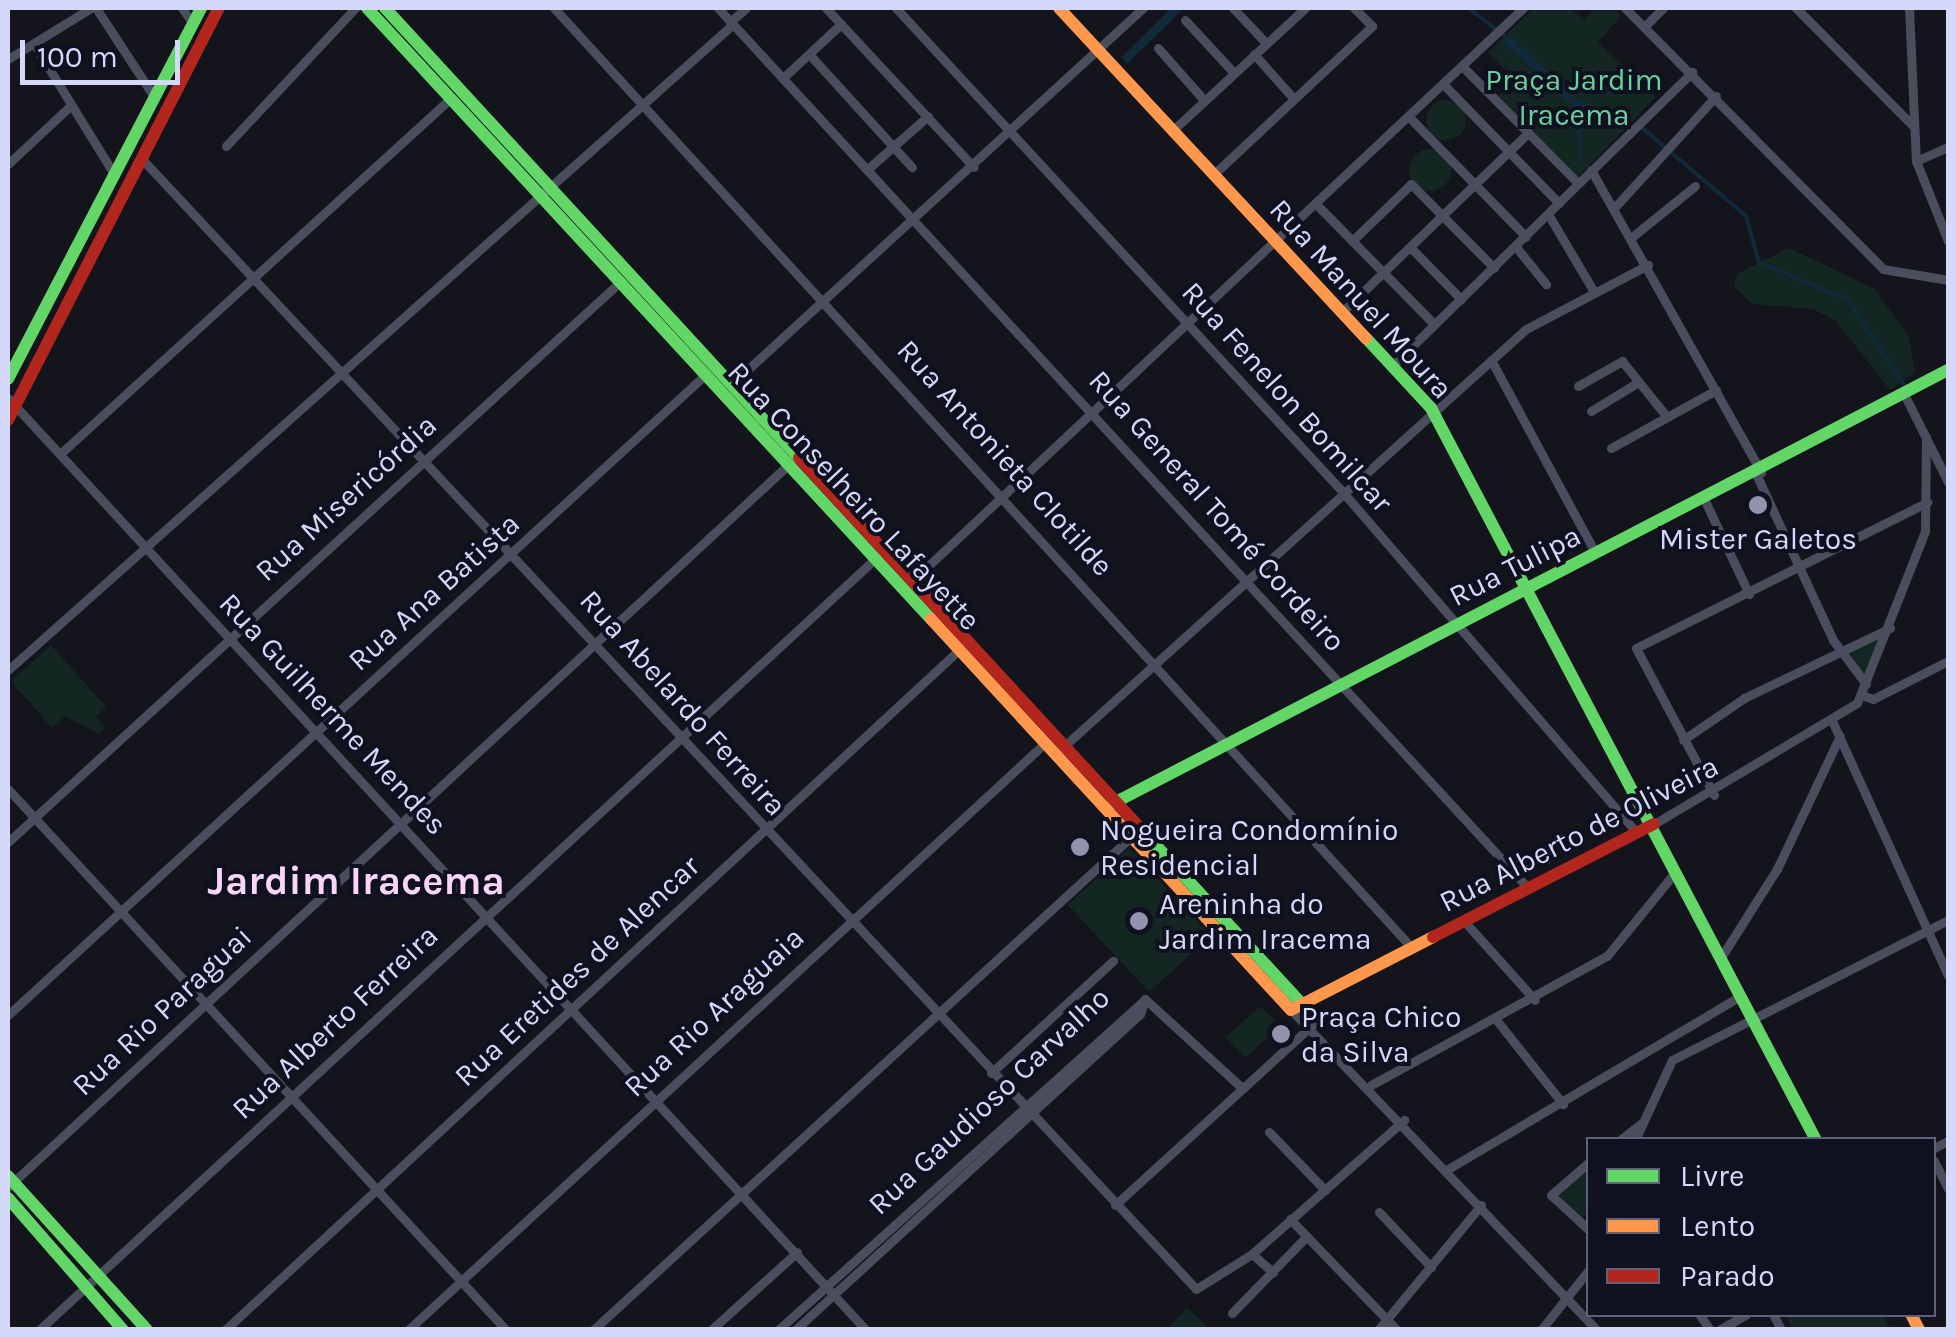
<!DOCTYPE html>
<html>
<head>
<meta charset="utf-8">
<style>
	body { margin:0 }
	#map { position:relative; width:1956px; height:1337px; overflow:hidden; background:#14141c; font-family:Karla,sans-serif }
	div>[style] { position:absolute }
	[style*='--x'] { left:calc(var(--x)*1px); top:calc(var(--y)*1px); width:calc(var(--w)*1px); rotate:calc(var(--a)*1deg) }
	.green>* { inset:0; background:#132622 }
	.round { border-radius:50% }
	.water>* { inset:0; background:#112a3a }
	.stream>* { height:4px; margin:-2px; padding:0 2px; transform-origin:2px; border-radius:2px; background:#112a3a }
	.street>* { height:9px; margin:-4.5px; padding:0 4.5px; transform-origin:4.5px; border-radius:4.5px; background:#4a4d5b }
	.fast>* { height:12px; margin:-6px; padding:0 6px; transform-origin:6px; border-radius:6px; background:#63d668 }
	.slow>* { height:12px; margin:-6px; padding:0 6px; transform-origin:6px; border-radius:6px; background:#ff974d }
	.jam>* { height:12px; margin:-6px; padding:0 6px; transform-origin:6px; border-radius:6px; background:#b3261e }
	.dots>* { width:28px; height:28px; translate:-50% -50%; box-sizing:border-box; border:5px solid #101120; border-radius:50% }
	span { translate:-50% -50%; white-space:nowrap; text-align:center; line-height:1.15; -webkit-text-stroke:8px #101120; paint-order:stroke }
	.park-label { font-size:30px; color:#69d19d }
	.street-label { font-size:30px; color:#d4d9fa }
	.poi-label { font-size:30px; color:#d4d9fa }
	.left { translate:0 -50%; text-align:left }
	.district-label { font-size:40px; color:#fad5f6; font-weight:700 }
	.frame { position:absolute; inset:0; border:10px solid #d4d9fa; pointer-events:none }
	.legend { position:absolute; left:1586px; top:1137px; width:350px; height:180px; box-sizing:border-box; background:#101120; border:2px solid #5e6177; margin:0; padding:12px 18px; list-style:none; font-size:30px; color:#d4d9fa }
	.legend li { display:flex; align-items:center; gap:20px; height:50px }
	.legend b { width:50px; border:2px solid #5e6177 }
	.scale { position:absolute; left:20px; top:40px; width:160px; height:45px; box-sizing:border-box; border:5px solid #d4d9fa; border-top:0; padding-left:12px; font-size:30px; line-height:35px; white-space:nowrap; color:#d4d9fa; -webkit-text-stroke:8px #101120; paint-order:stroke }
</style>
</head>
<body>
<div id="map">
	<div class="green">
		<div style="clip-path:polygon(1533px 8px,1570px 8px,1584px 20px,1595px 8px,1614px 8px,1621px 16px,1598px 42px,1656px 97px,1576px 179px,1497px 98px,1515px 79px,1488px 53px)"></div>
		<div class="round" style="left:1426px;top:100px;width:40px;height:40px"></div>
		<div class="round" style="left:1409px;top:149px;width:42px;height:42px"></div>
		<div style="clip-path:polygon(1789px 248px,1875px 289px,1909px 337px,1915px 372px,1890px 390px,1836px 321px,1813px 309px,1753px 304px,1734px 287px,1737px 274px)"></div>
		<div style="clip-path:polygon(1882px 633px,1865px 674px,1862px 673px,1849px 651px)"></div>
		<div style="clip-path:polygon(51px 645px,106px 707px,96px 717px,105px 727px,99px 734px,65px 716px,52px 728px,11px 681px)"></div>
		<div style="clip-path:polygon(1129px 848px,1211px 936px,1149px 992px,1068px 905px)"></div>
		<div style="clip-path:polygon(1261px 1006px,1280px 1026px,1245px 1058px,1226px 1037px)"></div>
		<div style="clip-path:polygon(1588px 1166px,1588px 1210px,1582px 1220px,1556px 1193px)"></div>
		<div style="clip-path:polygon(1187px 1307px,1210px 1329px,1168px 1329px)"></div>
		<div style="clip-path:polygon(1785px 1315px,1883px 1315px,1891px 1329px,1793px 1329px)"></div>
	</div>
	<div class="water">
		<div style="clip-path:polygon(1171px 8px,1184px 8px,1127px 64px,1122px 57px)"></div>
		<div style="clip-path:polygon(1510px 35px,1578px 100px,1638px 119px,1582px 109px,1582px 172px,1574px 108px,1503px 41px)"></div>
	</div>
	<div class="stream">
		<div style="--x:1469;--y:8;--w:48;--a:38.3"></div>
		<div style="--x:1640;--y:126;--w:139;--a:40.3"></div>
		<div style="--x:1746;--y:216;--w:48;--a:74.2"></div>
		<div style="--x:1759;--y:262;--w:97;--a:23.1"></div>
		<div style="--x:1848;--y:300;--w:100;--a:56.5"></div>
	</div>
	<div class="street">
		<div style="--x:96;--y:8;--w:104;--a:56.8"></div>
		<div style="--x:182;--y:8;--w:19;--a:55"></div>
		<div style="--x:554;--y:8;--w:1273;--a:47.61"></div>
		<div style="--x:718;--y:8;--w:1196;--a:47.37"></div>
		<div style="--x:826;--y:8;--w:217;--a:47.1"></div>
		<div style="--x:896;--y:8;--w:656;--a:47.29"></div>
		<div style="--x:1341;--y:490;--w:445;--a:49.2"></div>
		<div style="--x:1233;--y:8;--w:48;--a:46.7"></div>
		<div style="--x:1625;--y:8;--w:367;--a:45.3"></div>
		<div style="--x:1883;--y:269;--w:66;--a:9.6"></div>
		<div style="--x:1796;--y:8;--w:165;--a:45.2"></div>
		<div style="--x:1909;--y:8;--w:153;--a:87.4"></div>
		<div style="--x:1916;--y:161;--w:86;--a:68.2"></div>
		<div style="--x:1185;--y:20;--w:72;--a:47.2"></div>
		<div style="--x:730;--y:22;--w:21;--a:-41"></div>
		<div style="--x:1645;--y:26;--w:25;--a:-45"></div>
		<div style="--x:34;--y:44;--w:153;--a:58.4"></div>
		<div style="--x:1158;--y:48;--w:69;--a:48.5"></div>
		<div style="--x:809;--y:54;--w:153;--a:47.7"></div>
		<div style="--x:1254;--y:54;--w:60;--a:48.4"></div>
		<div style="--x:8;--y:59;--w:97;--a:-31.6"></div>
		<div style="--x:1464;--y:68;--w:162;--a:45.3"></div>
		<div style="--x:784;--y:77;--w:78;--a:-42.9"></div>
		<div style="--x:1446;--y:87;--w:162;--a:45.8"></div>
		<div style="--x:1412;--y:120;--w:163;--a:45.7"></div>
		<div style="--x:1173;--y:130;--w:180;--a:-42.7"></div>
		<div style="--x:226;--y:146;--w:189;--a:-46.9"></div>
		<div style="--x:142;--y:159;--w:1545;--a:46.99"></div>
		<div style="--x:1196;--y:1289;--w:66;--a:-32"></div>
		<div style="--x:1252;--y:1254;--w:203;--a:-41.4"></div>
		<div style="--x:1916;--y:161;--w:35;--a:-24"></div>
		<div style="--x:8;--y:164;--w:82;--a:-43"></div>
		<div style="--x:870;--y:167;--w:77;--a:-41.3"></div>
		<div style="--x:1591;--y:170;--w:347;--a:60.6"></div>
		<div style="--x:1213;--y:175;--w:218;--a:-43.1"></div>
		<div style="--x:1372;--y:26;--w:25;--a:-135"></div>
		<div style="--x:1319;--y:207;--w:164;--a:45.5"></div>
		<div style="--x:1615;--y:207;--w:150;--a:-47.7"></div>
		<div style="--x:1548;--y:214;--w:88;--a:59.4"></div>
		<div style="--x:1632;--y:237;--w:81;--a:-39"></div>
		<div style="--x:1352;--y:241;--w:82;--a:-44"></div>
		<div style="--x:1411;--y:184;--w:118;--a:45.3"></div>
		<div style="--x:1410;--y:247;--w:73;--a:45.6"></div>
		<div style="--x:1516;--y:247;--w:48;--a:51"></div>
		<div style="--x:1342;--y:312;--w:258;--a:-43.9"></div>
		<div style="--x:1491;--y:360;--w:218;--a:61.6"></div>
		<div style="--x:1393;--y:365;--w:419;--a:-44.4"></div>
		<div style="--x:733;--y:383;--w:556;--a:-42.45"></div>
		<div style="--x:1578;--y:386;--w:51;--a:-29.6"></div>
		<div style="--x:1622;--y:361;--w:72;--a:51.2"></div>
		<div style="--x:1904;--y:394;--w:98;--a:63.4"></div>
		<div style="--x:8;--y:398;--w:1267;--a:47.37"></div>
		<div style="--x:1591;--y:411;--w:52;--a:-31.5"></div>
		<div style="--x:1611;--y:448;--w:120;--a:-28.9"></div>
		<div style="--x:60;--y:454;--w:529;--a:-42.32"></div>
		<div style="--x:1756;--y:474;--w:183;--a:65.1"></div>
		<div style="--x:1833;--y:640;--w:55;--a:53.1"></div>
		<div style="--x:1705;--y:501;--w:103;--a:64.7"></div>
		<div style="--x:911;--y:582;--w:839;--a:-43.16"></div>
		<div style="--x:8;--y:670;--w:971;--a:-41.7"></div>
		<div style="--x:1861;--y:695;--w:13;--a:18"></div>
		<div style="--x:1873;--y:699;--w:84;--a:-26.9"></div>
		<div style="--x:1833;--y:723;--w:277;--a:65.5"></div>
		<div style="--x:1683;--y:740;--w:74;--a:-34.5"></div>
		<div style="--x:1744;--y:698;--w:162;--a:-25.6"></div>
		<div style="--x:1062;--y:748;--w:625;--a:-42.08"></div>
		<div style="--x:1526;--y:329;--w:138;--a:-27.7"></div>
		<div style="--x:8;--y:789;--w:735;--a:47.37"></div>
		<div style="--x:1714;--y:795;--w:166;--a:-118"></div>
		<div style="--x:1636;--y:648;--w:326;--a:-26.6"></div>
		<div style="--x:1654;--y:824;--w:236;--a:-30.8"></div>
		<div style="--x:1857;--y:703;--w:185;--a:-68.4"></div>
		<div style="--x:1925;--y:531;--w:94;--a:-89.4"></div>
		<div style="--x:8;--y:842;--w:831;--a:-42.46"></div>
		<div style="--x:1464;--y:921;--w:106;--a:48.1"></div>
		<div style="--x:1720;--y:959;--w:107;--a:-57.7"></div>
		<div style="--x:1777;--y:869;--w:147;--a:-64.7"></div>
		<div style="--x:1145;--y:999;--w:130;--a:42.5"></div>
		<div style="--x:1291;--y:1010;--w:443;--a:46.3"></div>
		<div style="--x:8;--y:1015;--w:948;--a:-42.56"></div>
		<div style="--x:1498;--y:1022;--w:105;--a:51.6"></div>
		<div style="--x:1672;--y:1060;--w:309;--a:-26.9"></div>
		<div style="--x:991;--y:1073;--w:166;--a:-42.6"></div>
		<div style="--x:1371;--y:1085;--w:269;--a:-28.7"></div>
		<div style="--x:1607;--y:956;--w:109;--a:-50.9"></div>
		<div style="--x:1269;--y:1132;--w:81;--a:46"></div>
		<div style="--x:1620;--y:1140;--w:28;--a:-38"></div>
		<div style="--x:1635;--y:1140;--w:88;--a:-65.2"></div>
		<div style="--x:1934;--y:1148;--w:16;--a:-27"></div>
		<div style="--x:1934;--y:1161;--w:31;--a:63"></div>
		<div style="--x:1588;--y:1163;--w:49;--a:139.1"></div>
		<div style="--x:1551;--y:1195;--w:50;--a:42.6"></div>
		<div style="--x:1448;--y:1169;--w:339;--a:-30.6"></div>
		<div style="--x:8;--y:1187;--w:1066;--a:-42.79"></div>
		<div style="--x:1115;--y:1205;--w:268;--a:-42.4"></div>
		<div style="--x:1379;--y:1212;--w:76;--a:46.6"></div>
		<div style="--x:1290;--y:1219;--w:154;--a:46.1"></div>
		<div style="--x:1252;--y:1254;--w:28;--a:41"></div>
		<div style="--x:1232;--y:1313;--w:107;--a:-45.8"></div>
		<div style="--x:1699;--y:1314;--w:19;--a:55"></div>
		<div style="--x:1773;--y:1314;--w:18;--a:63"></div>
		<div style="--x:39;--y:1330;--w:1140;--a:-42.69"></div>
		<div style="--x:225;--y:1330;--w:1003;--a:-42.82"></div>
		<div style="--x:408;--y:1330;--w:868;--a:-42.66"></div>
		<div style="--x:593;--y:1330;--w:733;--a:-42.51"></div>
		<div style="--x:711;--y:1330;--w:116;--a:-42.2"></div>
		<div style="--x:778;--y:1330;--w:494;--a:-42"></div>
		<div style="--x:795;--y:1330;--w:468;--a:-42.5"></div>
		<div style="--x:1140;--y:1014;--w:16;--a:-72"></div>
		<div style="--x:1378;--y:1330;--w:162;--a:-50.5"></div>
		<div style="--x:1541;--y:1330;--w:75;--a:-51.5"></div>
		<div style="--x:1719;--y:1330;--w:32;--a:-30"></div>
	</div>
	<div class="fast">
		<div style="--x:367;--y:8;--w:832;--a:47.29"></div>
		<div style="--x:385;--y:8;--w:611;--a:47.39"></div>
		<div style="--x:1366;--y:338;--w:96;--a:47.1"></div>
		<div style="--x:1431;--y:408;--w:827;--a:62.26"></div>
		<div style="--x:8;--y:379;--w:418;--a:-62.5"></div>
		<div style="--x:1112;--y:804;--w:942;--a:-27.44"></div>
		<div style="--x:1151;--y:840;--w:223;--a:47.4"></div>
		<div style="--x:8;--y:1176;--w:207;--a:47.9"></div>
		<div style="--x:8;--y:1198;--w:175;--a:48.9"></div>
	</div>
	<div class="slow">
		<div style="--x:1059;--y:8;--w:451;--a:47.1"></div>
		<div style="--x:931;--y:619;--w:531;--a:47.36"></div>
		<div style="--x:1291;--y:1010;--w:160;--a:-27.2"></div>
		<div style="--x:1911;--y:1314;--w:18;--a:63"></div>
	</div>
	<div class="jam">
		<div style="--x:8;--y:420;--w:463;--a:-62.9"></div>
		<div style="--x:799;--y:458;--w:519;--a:47.34"></div>
		<div style="--x:1433;--y:937;--w:248;--a:-27.1"></div>
	</div>
	<div class="dots">
		<div style="left:1758px;top:505px;background:#9194ac"></div>
		<div style="left:1080px;top:847px;background:#9194ac"></div>
		<div style="left:1139px;top:921px;background:#9194ac"></div>
		<div style="left:1281px;top:1034px;background:#9194ac"></div>
	</div>
	<div class="park-label">
		<span style="left:1574px;top:97px">Praça Jardim<br>Iracema</span>
	</div>
	<div class="street-label">
		<span style="left:1361px;top:299px;rotate:48deg">Rua Manuel Moura</span>
		<span style="left:1287px;top:397px;rotate:48deg">Rua Fenelon Bomilcar</span>
		<span style="left:1005px;top:458px;rotate:48deg">Rua Antonieta Clotilde</span>
		<span style="left:854px;top:496px;rotate:47deg">Rua Conselheiro Lafayette</span>
		<span style="left:346px;top:498px;rotate:-42deg">Rua Misericórdia</span>
		<span style="left:1217px;top:511px;rotate:48deg">Rua General Tomé Cordeiro</span>
		<span style="left:1515px;top:566px;rotate:-27deg">Rua Tulipa</span>
		<span style="left:434px;top:592px;rotate:-42deg">Rua Ana Batista</span>
		<span style="left:683px;top:703px;rotate:48deg">Rua Abelardo Ferreira</span>
		<span style="left:333px;top:714px;rotate:47deg">Rua Guilherme Mendes</span>
		<span style="left:1579px;top:834px;rotate:-27deg">Rua Alberto de Oliveira</span>
		<span style="left:577px;top:971px;rotate:-43deg">Rua Eretides de Alencar</span>
		<span style="left:162px;top:1011px;rotate:-43deg">Rua Rio Paraguai</span>
		<span style="left:714px;top:1012px;rotate:-43deg">Rua Rio Araguaia</span>
		<span style="left:335px;top:1022px;rotate:-43deg">Rua Alberto Ferreira</span>
		<span style="left:989px;top:1101px;rotate:-43deg">Rua Gaudioso Carvalho</span>
	</div>
	<div class="poi-label">
		<span style="left:1758px;top:539px">Mister Galetos</span>
		<span class="left" style="left:1100px;top:847px">Nogueira Condomínio<br>Residencial</span>
		<span class="left" style="left:1159px;top:921px">Areninha do<br>Jardim Iracema</span>
		<span class="left" style="left:1301px;top:1034px">Praça Chico<br>da Silva</span>
	</div>
	<div class="district-label">
		<span style="left:356px;top:881px">Jardim Iracema</span>
	</div>
	<div class="frame"></div>
	<ul class="legend">
	<li><b style="height:12px;background:#63d668"></b>Livre</li>
	<li><b style="height:12px;background:#ff974d"></b>Lento</li>
	<li><b style="height:12px;background:#b3261e"></b>Parado</li>
	</ul>
	<div class="scale">100 m</div>
</div>
</body>
</html>
